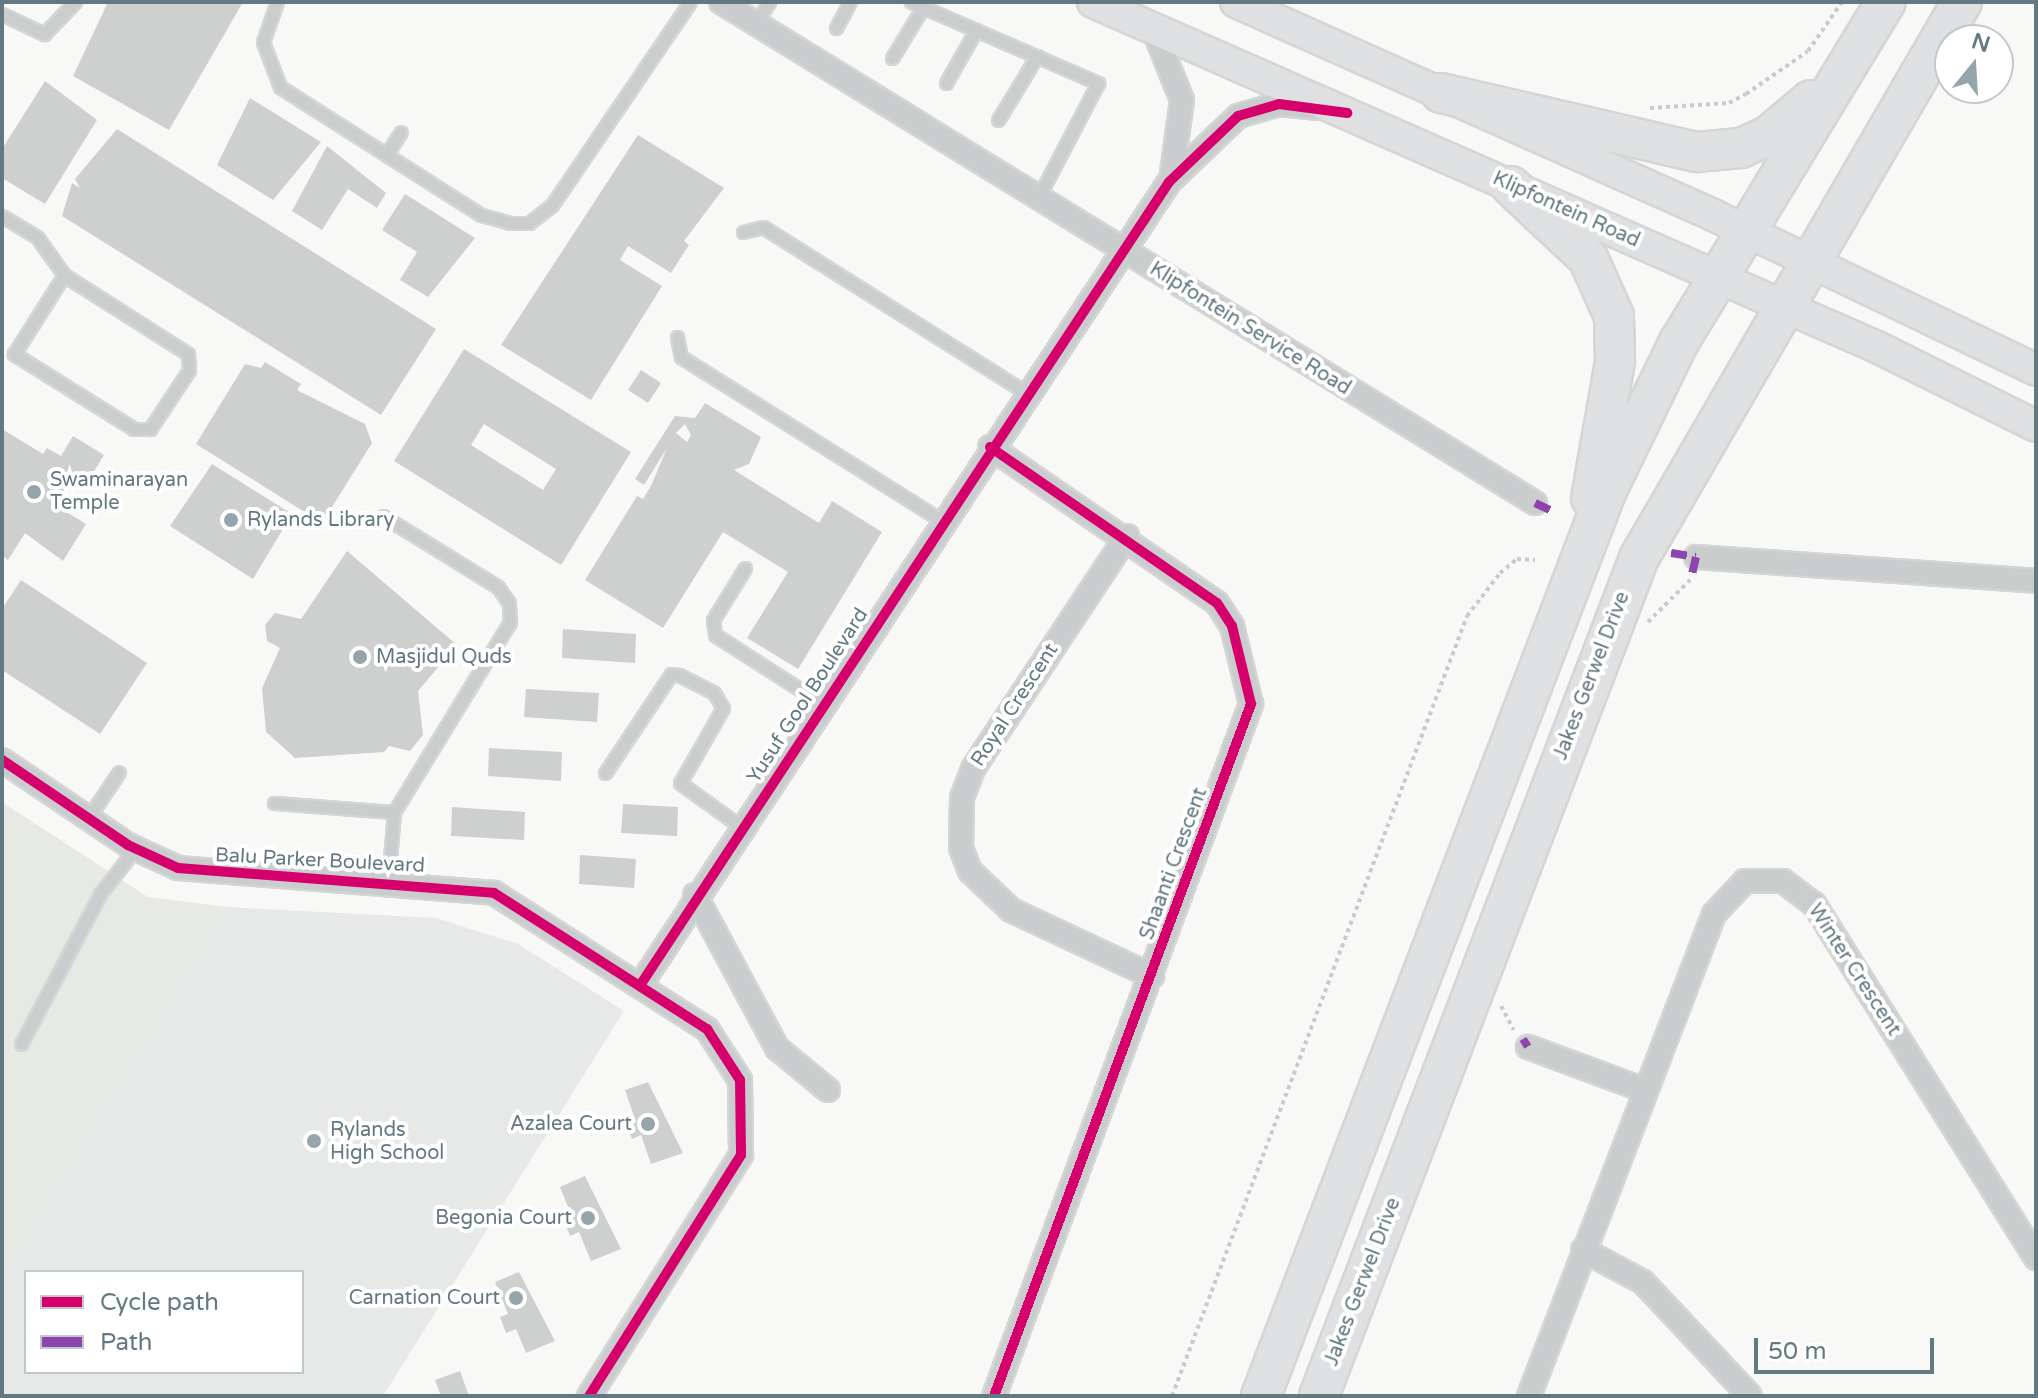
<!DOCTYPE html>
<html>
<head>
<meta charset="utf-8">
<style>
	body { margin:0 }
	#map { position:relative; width:2038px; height:1398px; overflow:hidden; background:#f8f8f7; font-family:"Varela Round",sans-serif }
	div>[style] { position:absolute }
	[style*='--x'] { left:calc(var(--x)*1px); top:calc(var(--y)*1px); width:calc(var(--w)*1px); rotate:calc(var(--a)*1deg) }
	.built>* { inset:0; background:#e7e9e8 }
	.green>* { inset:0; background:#e7eae4 }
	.building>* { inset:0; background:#ced0d0 }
	.path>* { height:4px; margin-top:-2px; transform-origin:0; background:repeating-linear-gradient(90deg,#c8cacb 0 4px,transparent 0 8px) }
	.roads { filter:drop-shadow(2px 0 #d4d5d5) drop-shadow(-2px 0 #d4d5d5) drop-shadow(0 2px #d4d5d5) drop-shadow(0 -2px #d4d5d5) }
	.lane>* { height:11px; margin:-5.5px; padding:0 5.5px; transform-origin:5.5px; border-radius:5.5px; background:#cacdcd }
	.street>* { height:22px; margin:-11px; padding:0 11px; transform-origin:11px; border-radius:11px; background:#cacdcd }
	.secondary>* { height:30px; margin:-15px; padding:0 15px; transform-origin:15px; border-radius:15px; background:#dfe0e1 }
	.highway>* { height:38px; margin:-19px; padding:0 19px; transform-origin:19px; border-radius:19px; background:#dfe0e1 }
	.quiet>* { height:8px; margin-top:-4px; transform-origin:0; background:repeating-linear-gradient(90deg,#8e44ad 0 16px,transparent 0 24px) }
	.cycleway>* { height:10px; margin:-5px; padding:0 5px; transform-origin:5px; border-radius:5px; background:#d6006c }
	.dots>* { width:22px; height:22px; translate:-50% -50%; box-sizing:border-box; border:4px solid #fff; border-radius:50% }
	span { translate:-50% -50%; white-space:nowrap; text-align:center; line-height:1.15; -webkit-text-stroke:8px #fff; paint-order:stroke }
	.street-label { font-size:20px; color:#627883 }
	.poi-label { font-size:20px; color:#627883 }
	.left { translate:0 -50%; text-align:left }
	.right { translate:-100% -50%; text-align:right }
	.frame { position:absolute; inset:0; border:4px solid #627883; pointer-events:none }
	.legend { position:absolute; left:24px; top:1270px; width:280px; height:104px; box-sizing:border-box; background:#fff; border:2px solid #c0c9cd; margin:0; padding:10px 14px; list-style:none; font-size:24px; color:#627883 }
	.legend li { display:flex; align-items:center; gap:16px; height:40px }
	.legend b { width:40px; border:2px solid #c0c9cd }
	.north { position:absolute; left:1934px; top:24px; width:80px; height:80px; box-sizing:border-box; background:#fff; border:2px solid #c0c9cd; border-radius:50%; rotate:18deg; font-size:22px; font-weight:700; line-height:32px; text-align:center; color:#627883 }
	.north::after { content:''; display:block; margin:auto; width:28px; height:36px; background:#96a5ac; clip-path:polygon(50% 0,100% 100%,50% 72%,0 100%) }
	.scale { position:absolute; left:1754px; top:1338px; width:180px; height:36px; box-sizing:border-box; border:4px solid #627883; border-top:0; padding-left:10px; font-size:24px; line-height:28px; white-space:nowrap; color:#627883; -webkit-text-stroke:6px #fff; paint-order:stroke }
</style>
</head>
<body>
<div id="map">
	<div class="built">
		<div style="clip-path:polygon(evenodd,228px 907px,436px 918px,518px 944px,624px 1011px,383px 1396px,2px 1396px,2px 1278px,228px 907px,26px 1272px,302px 1272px,302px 1372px,26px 1372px,26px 1272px)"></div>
	</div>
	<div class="green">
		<div style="clip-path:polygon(2px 802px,148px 897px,228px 907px,2px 1278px)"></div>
	</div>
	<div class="building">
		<div style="clip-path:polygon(108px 2px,243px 2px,169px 130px,73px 76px)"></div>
		<div style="clip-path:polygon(45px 81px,97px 120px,45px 204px,2px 178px,2px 149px)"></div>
		<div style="clip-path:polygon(250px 98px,321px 142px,273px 200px,217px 165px)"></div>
		<div style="clip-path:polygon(117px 129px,436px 329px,381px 415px,62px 216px,72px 183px,80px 188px,75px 179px)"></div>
		<div style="clip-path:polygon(638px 135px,724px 188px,684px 241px,689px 245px,671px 273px,628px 246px,620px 260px,662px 286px,591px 400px,501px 345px)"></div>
		<div style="clip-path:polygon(327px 146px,386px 193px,377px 208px,348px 189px,322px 230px,292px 211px)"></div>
		<div style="clip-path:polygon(405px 194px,475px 238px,428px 297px,400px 280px,417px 252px,382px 230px)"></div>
		<div style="clip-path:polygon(evenodd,464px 349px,631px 452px,561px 565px,394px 461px,464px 349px,484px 424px,556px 469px,543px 490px,471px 445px,484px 424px)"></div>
		<div style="clip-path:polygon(265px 362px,301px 384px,297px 390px,365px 424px,372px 443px,322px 523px,196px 444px,245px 364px,261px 368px)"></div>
		<div style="clip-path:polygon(641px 370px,661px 383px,648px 403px,628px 390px)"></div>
		<div style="clip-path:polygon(evenodd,705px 403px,761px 437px,749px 464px,734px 470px,819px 523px,832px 501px,882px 532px,798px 669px,747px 638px,788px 572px,723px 532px,663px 628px,585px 580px,637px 496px,643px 499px,651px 486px,667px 448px,644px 485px,635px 479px,675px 416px,695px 418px,705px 403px,685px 424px,691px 435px,687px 442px,676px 433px,685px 424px)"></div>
		<div style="clip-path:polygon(2px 429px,43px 454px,47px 448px,61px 456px,73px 436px,104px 455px,91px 476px,74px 479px,57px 506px,86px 524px,63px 561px,25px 533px,8px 560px,2px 556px)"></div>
		<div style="clip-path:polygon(212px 464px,292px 514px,253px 579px,170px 526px)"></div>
		<div style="clip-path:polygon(347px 551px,457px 645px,418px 691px,423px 735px,410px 751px,389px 746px,384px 752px,295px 758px,266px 732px,262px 688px,280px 648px,267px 641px,265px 625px,275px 613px,301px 619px)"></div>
		<div style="clip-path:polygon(21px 580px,147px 663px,100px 734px,2px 670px,2px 609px)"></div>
		<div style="clip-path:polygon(563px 629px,636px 634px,635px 663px,562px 658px)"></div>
		<div style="clip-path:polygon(526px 689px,599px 693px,597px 722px,524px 717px)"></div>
		<div style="clip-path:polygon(489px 748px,562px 752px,561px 781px,488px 776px)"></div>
		<div style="clip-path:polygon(623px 804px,678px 807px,677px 836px,621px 833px)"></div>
		<div style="clip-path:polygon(452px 807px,525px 812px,524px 840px,451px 836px)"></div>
		<div style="clip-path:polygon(580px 855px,636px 859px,634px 888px,579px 884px)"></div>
		<div style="clip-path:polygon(648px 1082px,683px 1153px,651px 1164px,641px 1135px,632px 1139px,628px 1129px,636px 1122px,625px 1090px)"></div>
		<div style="clip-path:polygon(585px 1176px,621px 1249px,591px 1261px,579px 1232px,570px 1236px,565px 1223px,573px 1219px,560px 1187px)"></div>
		<div style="clip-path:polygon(519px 1272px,555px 1341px,526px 1353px,516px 1329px,506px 1333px,500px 1317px,508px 1314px,495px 1282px)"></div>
		<div style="clip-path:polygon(460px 1371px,469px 1396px,441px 1396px,435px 1380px)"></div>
	</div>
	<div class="path">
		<div style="--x:1650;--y:108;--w:79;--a:-3.6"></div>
		<div style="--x:1729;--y:103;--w:19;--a:-28"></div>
		<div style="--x:1746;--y:94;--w:75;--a:-34.7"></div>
		<div style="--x:1808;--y:51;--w:60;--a:-55.2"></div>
		<div style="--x:1648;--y:622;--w:61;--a:-45"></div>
		<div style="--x:1501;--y:1006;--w:27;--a:62"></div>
		<div style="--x:1172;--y:1396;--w:834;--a:-69.28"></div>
		<div style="--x:1467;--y:616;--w:54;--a:-52.5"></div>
		<div style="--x:1500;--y:573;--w:22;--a:-39"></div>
		<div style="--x:1517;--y:559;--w:18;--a:3"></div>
	</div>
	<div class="roads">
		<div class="lane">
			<div style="--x:277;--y:2;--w:42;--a:109.3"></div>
			<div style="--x:263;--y:42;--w:48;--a:69.3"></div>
			<div style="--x:280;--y:87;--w:238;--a:32.5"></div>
			<div style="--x:481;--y:215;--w:30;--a:15"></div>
			<div style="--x:510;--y:223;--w:19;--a:0"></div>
			<div style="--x:529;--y:223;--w:29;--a:-38"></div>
			<div style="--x:552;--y:205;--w:245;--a:-55.8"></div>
			<div style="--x:911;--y:2;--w:204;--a:23.4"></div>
			<div style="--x:1098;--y:83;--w:130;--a:117.6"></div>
			<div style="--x:2;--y:14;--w:47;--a:25.5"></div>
			<div style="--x:44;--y:34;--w:45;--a:-45.9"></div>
			<div style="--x:756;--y:23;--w:25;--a:-58"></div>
			<div style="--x:836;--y:28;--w:30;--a:-62"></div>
			<div style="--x:892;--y:58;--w:60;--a:-58.7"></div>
			<div style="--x:946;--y:83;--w:61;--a:-60.5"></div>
			<div style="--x:998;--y:120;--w:75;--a:-58.6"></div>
			<div style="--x:386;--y:155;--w:27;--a:-57"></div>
			<div style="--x:2;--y:216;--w:41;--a:31"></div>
			<div style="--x:37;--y:237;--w:47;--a:54.6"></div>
			<div style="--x:64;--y:275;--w:147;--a:32.5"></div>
			<div style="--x:188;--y:354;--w:16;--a:86"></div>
			<div style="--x:189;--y:370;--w:71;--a:123.5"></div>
			<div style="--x:150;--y:429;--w:16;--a:180"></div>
			<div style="--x:134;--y:429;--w:142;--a:-148"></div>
			<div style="--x:14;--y:354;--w:93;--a:-57.7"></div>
			<div style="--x:743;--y:232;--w:21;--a:-14"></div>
			<div style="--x:763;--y:227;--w:310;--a:32.2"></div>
			<div style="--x:677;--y:337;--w:20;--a:79"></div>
			<div style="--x:681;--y:357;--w:308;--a:32.1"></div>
			<div style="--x:745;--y:568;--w:61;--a:121.6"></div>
			<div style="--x:713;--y:620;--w:15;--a:82"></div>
			<div style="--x:715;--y:635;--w:130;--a:32.7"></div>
			<div style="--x:605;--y:773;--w:119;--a:-56.3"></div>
			<div style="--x:671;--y:674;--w:8;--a:7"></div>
			<div style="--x:679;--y:675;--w:39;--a:27"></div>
			<div style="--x:714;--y:693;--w:17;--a:59"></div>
			<div style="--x:723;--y:708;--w:86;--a:119.8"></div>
			<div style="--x:680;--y:783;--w:79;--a:35.7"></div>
			<div style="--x:274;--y:803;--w:120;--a:4.3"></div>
			<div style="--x:394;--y:812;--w:223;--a:-58.6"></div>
			<div style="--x:510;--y:622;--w:19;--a:-93"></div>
			<div style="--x:509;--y:603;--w:19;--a:-125"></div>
			<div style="--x:498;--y:587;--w:135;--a:-148.3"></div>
			<div style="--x:88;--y:818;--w:55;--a:-56"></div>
			<div style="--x:388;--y:883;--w:71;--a:-85.2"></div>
			<div style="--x:21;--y:1044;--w:170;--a:-62.2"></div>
			<div style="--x:100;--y:894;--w:57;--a:-52.1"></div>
		</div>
		<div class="street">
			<div style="--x:721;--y:2;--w:956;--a:31.61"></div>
			<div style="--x:1153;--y:28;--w:78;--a:68.1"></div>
			<div style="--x:1182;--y:100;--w:74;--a:97.8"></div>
			<div style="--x:990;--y:447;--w:275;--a:34.5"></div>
			<div style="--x:1217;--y:603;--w:27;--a:57"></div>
			<div style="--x:1232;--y:626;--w:80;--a:76.3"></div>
			<div style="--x:1251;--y:704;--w:738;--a:110.37"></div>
			<div style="--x:1127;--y:536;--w:279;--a:123.5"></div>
			<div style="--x:973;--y:769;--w:31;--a:111"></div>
			<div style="--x:962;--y:798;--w:50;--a:91.1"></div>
			<div style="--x:961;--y:848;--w:25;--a:69"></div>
			<div style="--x:970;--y:871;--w:57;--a:43.6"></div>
			<div style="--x:1011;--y:910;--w:156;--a:25.1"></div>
			<div style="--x:1696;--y:557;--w:341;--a:4"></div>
			<div style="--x:2;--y:760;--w:152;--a:34"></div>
			<div style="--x:128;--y:845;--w:55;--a:24.7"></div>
			<div style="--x:178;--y:868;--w:317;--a:4.5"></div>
			<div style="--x:494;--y:893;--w:253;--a:32.6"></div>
			<div style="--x:707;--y:1029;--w:61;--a:57.1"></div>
			<div style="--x:740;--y:1080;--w:75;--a:89.2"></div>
			<div style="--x:741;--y:1155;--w:285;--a:122.2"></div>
			<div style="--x:695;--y:895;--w:174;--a:61.8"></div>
			<div style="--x:777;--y:1048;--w:66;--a:39.5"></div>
			<div style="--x:641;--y:984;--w:960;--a:-56.64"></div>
			<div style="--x:1169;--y:182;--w:95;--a:-43.7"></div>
			<div style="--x:1238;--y:116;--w:43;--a:-16.3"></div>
			<div style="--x:1279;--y:104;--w:40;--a:5.7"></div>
			<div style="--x:1528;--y:1047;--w:124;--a:20.3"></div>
			<div style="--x:1583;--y:1250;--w:68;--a:28.1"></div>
			<div style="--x:1643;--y:1282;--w:156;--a:46.8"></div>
			<div style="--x:1529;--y:1396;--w:516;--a:-69"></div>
			<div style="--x:1714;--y:914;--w:45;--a:-46.8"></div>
			<div style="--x:1745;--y:881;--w:38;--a:0"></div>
			<div style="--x:1783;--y:881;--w:39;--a:37"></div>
			<div style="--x:1814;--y:904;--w:418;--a:57.9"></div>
		</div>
		<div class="secondary">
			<div style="--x:1093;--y:2;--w:859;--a:23.76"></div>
			<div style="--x:1879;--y:348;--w:175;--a:26.4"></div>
			<div style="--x:1236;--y:2;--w:522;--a:24.06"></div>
			<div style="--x:1713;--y:215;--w:358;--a:25.6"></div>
		</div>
		<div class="highway">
			<div style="--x:1441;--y:93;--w:263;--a:13"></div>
			<div style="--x:1697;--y:152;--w:44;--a:-5.2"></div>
			<div style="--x:1741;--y:148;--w:30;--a:-24"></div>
			<div style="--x:1768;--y:136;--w:56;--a:-39.9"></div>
			<div style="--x:1511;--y:186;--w:105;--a:43.1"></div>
			<div style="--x:1588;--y:258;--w:64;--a:65.9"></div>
			<div style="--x:1614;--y:316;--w:46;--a:88.8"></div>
			<div style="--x:1615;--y:362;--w:138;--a:100"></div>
			<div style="--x:1261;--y:1396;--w:970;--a:-69.1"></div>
			<div style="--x:1607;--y:490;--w:165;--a:-64.1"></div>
			<div style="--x:1679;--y:342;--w:398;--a:-58.7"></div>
			<div style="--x:1319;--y:1396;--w:897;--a:-69.1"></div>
			<div style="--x:1639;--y:558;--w:643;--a:-59.85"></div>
		</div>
	</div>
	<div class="quiet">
		<div style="--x:1535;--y:503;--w:19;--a:25"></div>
		<div style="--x:1671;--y:553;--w:25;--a:9"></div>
		<div style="--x:1696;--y:557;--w:23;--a:103"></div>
		<div style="--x:1523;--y:1039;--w:9;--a:58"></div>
	</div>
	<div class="cycleway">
		<div style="--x:990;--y:447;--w:275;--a:34.5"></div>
		<div style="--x:1217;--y:603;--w:27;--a:57"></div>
		<div style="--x:1232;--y:626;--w:80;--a:76.3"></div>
		<div style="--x:1251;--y:704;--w:738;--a:110.37"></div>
		<div style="--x:2;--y:760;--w:152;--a:34"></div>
		<div style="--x:128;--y:845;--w:55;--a:24.7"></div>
		<div style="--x:178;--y:868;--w:317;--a:4.5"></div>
		<div style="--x:494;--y:893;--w:253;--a:32.6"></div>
		<div style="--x:707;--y:1029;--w:61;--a:57.1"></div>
		<div style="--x:740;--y:1080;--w:75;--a:89.2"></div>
		<div style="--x:741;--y:1155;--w:285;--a:122.2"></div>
		<div style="--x:641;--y:984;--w:960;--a:-56.64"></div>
		<div style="--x:1169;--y:182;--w:95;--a:-43.7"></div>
		<div style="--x:1238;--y:116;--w:43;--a:-16.3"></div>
		<div style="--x:1279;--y:104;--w:69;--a:7.5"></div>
	</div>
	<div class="dots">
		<div style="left:34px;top:492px;background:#96a5ac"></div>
		<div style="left:231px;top:520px;background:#96a5ac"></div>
		<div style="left:360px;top:657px;background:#96a5ac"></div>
		<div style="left:648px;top:1124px;background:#96a5ac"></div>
		<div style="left:314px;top:1141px;background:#96a5ac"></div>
		<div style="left:588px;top:1218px;background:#96a5ac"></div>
		<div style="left:516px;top:1298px;background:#96a5ac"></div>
	</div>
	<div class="street-label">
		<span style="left:1566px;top:210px;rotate:24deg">Klipfontein Road</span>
		<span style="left:1250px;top:329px;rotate:32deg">Klipfontein Service Road</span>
		<span style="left:1592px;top:676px;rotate:-69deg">Jakes Gerwel Drive</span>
		<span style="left:808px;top:696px;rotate:-57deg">Yusuf Gool Boulevard</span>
		<span style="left:1015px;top:705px;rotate:-57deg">Royal Crescent</span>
		<span style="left:320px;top:861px;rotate:3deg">Balu Parker Boulevard</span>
		<span style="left:1174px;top:864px;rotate:-70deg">Shaanti Crescent</span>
		<span style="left:1854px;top:970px;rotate:57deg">Winter Crescent</span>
		<span style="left:1363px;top:1282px;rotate:-69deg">Jakes Gerwel Drive</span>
	</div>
	<div class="poi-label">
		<span class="left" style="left:50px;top:492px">Swaminarayan<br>Temple</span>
		<span class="left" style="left:247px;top:520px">Rylands Library</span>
		<span class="left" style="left:376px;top:657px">Masjidul Quds</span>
		<span class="right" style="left:632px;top:1124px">Azalea Court</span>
		<span class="left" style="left:330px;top:1142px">Rylands<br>High School</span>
		<span class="right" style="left:572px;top:1218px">Begonia Court</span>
		<span class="right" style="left:500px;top:1298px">Carnation Court</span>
	</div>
	<div class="frame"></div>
	<ul class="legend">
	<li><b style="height:10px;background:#d6006c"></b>Cycle path</li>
	<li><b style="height:10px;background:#8e44ad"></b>Path</li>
	</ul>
	<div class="north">N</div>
	<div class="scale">50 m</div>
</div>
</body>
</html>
